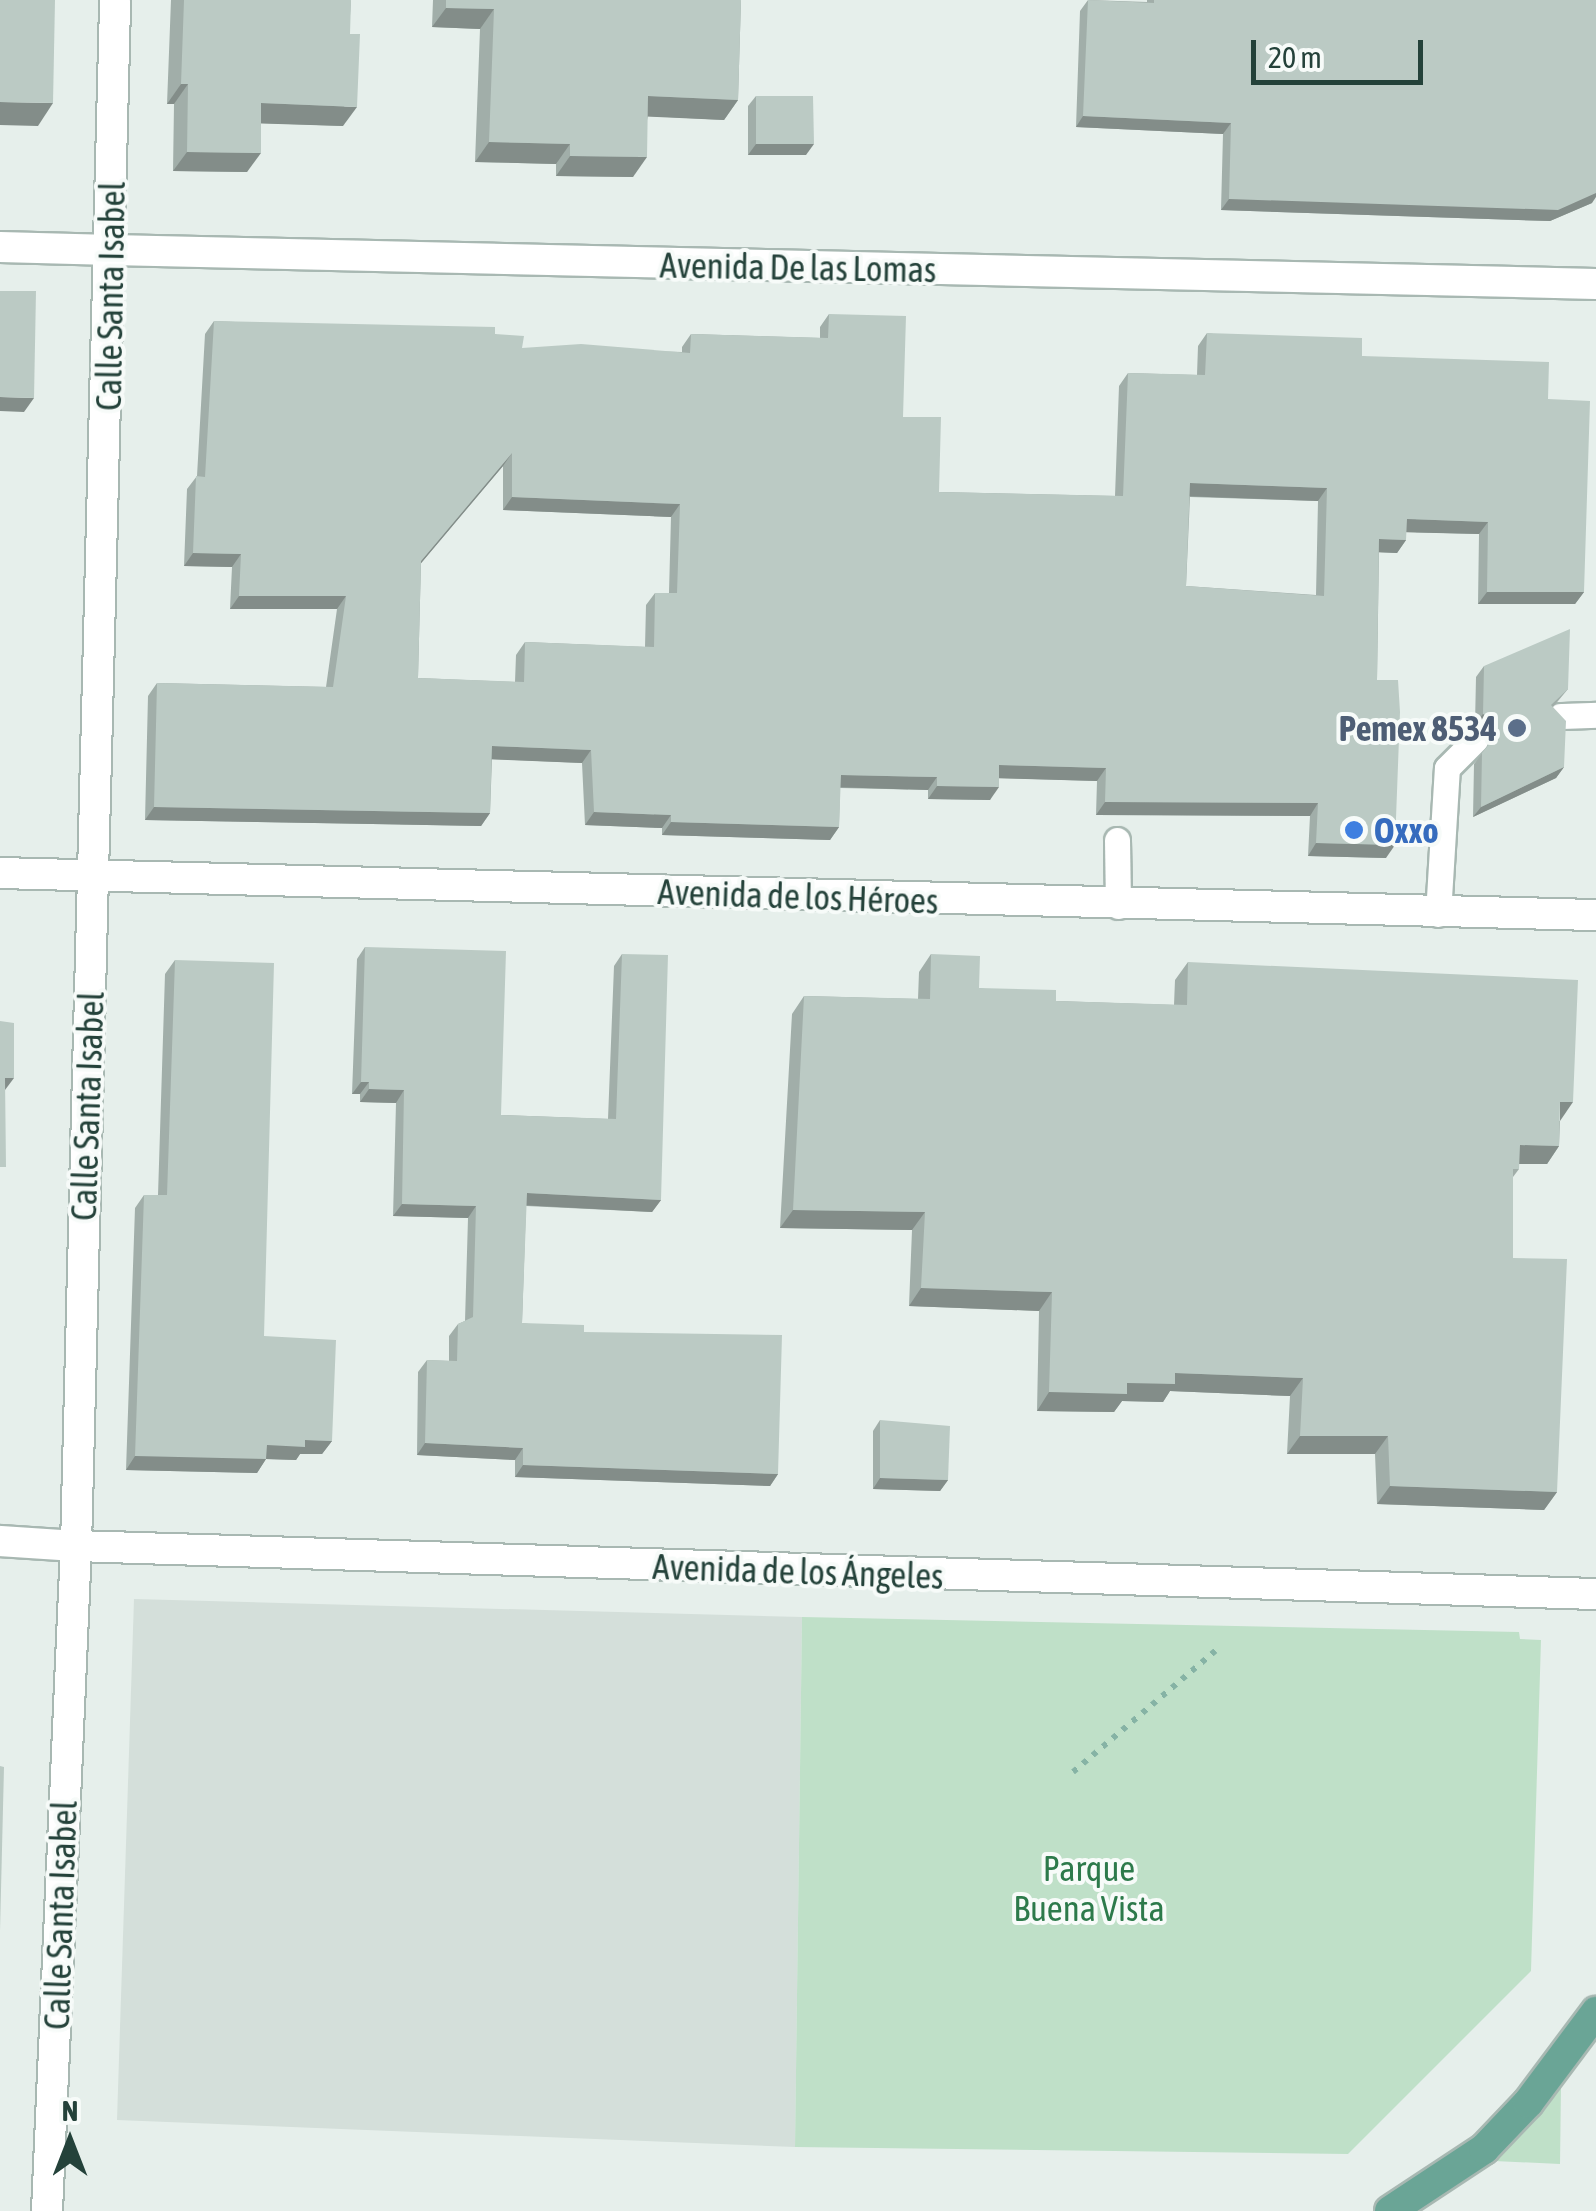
<!DOCTYPE html>
<html>
<head>
<meta charset="utf-8">
<style>
	body { margin:0 }
	#map { position:relative; width:1596px; height:2211px; overflow:hidden; background:#e6efeb; font-family:"Asap Condensed",sans-serif }
	div>[style] { position:absolute }
	[style*='--x'] { left:calc(var(--x)*1px); top:calc(var(--y)*1px); width:calc(var(--w)*1px); rotate:calc(var(--a)*1deg) }
	.built>* { inset:0; background:#d4dfda }
	.green>* { inset:0; background:#bfe0c8 }
	.path>* { height:6px; margin-top:-3px; transform-origin:0; background:repeating-linear-gradient(90deg,#86b3a5 0 5px,transparent 0 13px) }
	.roads { filter:drop-shadow(2px 0 #a8b8b2) drop-shadow(-2px 0 #a8b8b2) drop-shadow(0 2px #a8b8b2) drop-shadow(0 -2px #a8b8b2) }
	.service>* { height:25px; margin:-12.5px; padding:0 12.5px; transform-origin:12.5px; border-radius:12.5px; background:#fff }
	.minor>* { height:30px; margin:-15px; padding:0 15px; transform-origin:15px; border-radius:15px; background:#fff }
	.tertiary>* { height:30px; margin:-15px; padding:0 15px; transform-origin:15px; border-radius:15px; background:#fff }
	.primary>* { height:30px; margin:-15px; padding:0 15px; transform-origin:15px; border-radius:15px; background:#6aa596 }
	.wall>* { inset:0; background:#a1aea9 }
	.shaded-wall>* { inset:0; background:#838d89 }
	.building>* { inset:0; background:#bbcac4 }
	.dots>* { width:28px; height:28px; translate:-50% -50%; box-sizing:border-box; border:5px solid #f7fbf9; border-radius:50% }
	span { translate:-50% -50%; white-space:nowrap; text-align:center; line-height:1.15; -webkit-text-stroke:8px #f7fbf9; paint-order:stroke }
	.street-label { font-size:35px; color:#24423a }
	.service-label { font-size:35px; color:#4e5e75; font-weight:700 }
	.right { translate:-100% -50%; text-align:right }
	.shop-label { font-size:35px; color:#366cbe; font-weight:700 }
	.left { translate:0 -50%; text-align:left }
	.park-label { font-size:35px; color:#2d7a4b }
	.north { position:absolute; left:20px; top:2091px; width:100px; height:100px; -webkit-text-stroke:8px #f7fbf9; paint-order:stroke; rotate:0deg; font-size:28px; font-weight:700; line-height:40px; text-align:center; color:#24423a }
	.north::after { content:''; display:block; margin:auto; width:35px; height:45px; background:#24423a; clip-path:polygon(50% 0,100% 100%,50% 72%,0 100%) }
	.scale { position:absolute; left:1251px; top:40px; width:172px; height:45px; box-sizing:border-box; border:5px solid #24423a; border-top:0; padding-left:12px; font-size:30px; line-height:35px; white-space:nowrap; color:#24423a; -webkit-text-stroke:8px #f7fbf9; paint-order:stroke }
</style>
</head>
<body>
<div id="map">
	<div class="built">
		<div style="clip-path:polygon(134px 1599px,802px 1617px,795px 2147px,117px 2120px)"></div>
	</div>
	<div class="green">
		<div style="clip-path:polygon(802px 1617px,1519px 1632px,1520px 1639px,1541px 1640px,1531px 1971px,1348px 2154px,795px 2147px)"></div>
		<div style="clip-path:polygon(1561px 2084px,1560px 2164px,1494px 2161px)"></div>
	</div>
	<div class="path">
		<div style="--x:1073;--y:1772;--w:187;--a:-40.4"></div>
	</div>
	<div class="roads">
		<div class="service">
			<div style="--x:1560;--y:716;--w:36;--a:-2"></div>
			<div style="--x:1117;--y:840;--w:66;--a:89.1"></div>
			<div style="--x:1438;--y:914;--w:146;--a:-86.5"></div>
			<div style="--x:1447;--y:768;--w:40;--a:-45"></div>
		</div>
		<div class="minor">
			<div style="--x:0;--y:247;--w:112;--a:1.5"></div>
			<div style="--x:0;--y:873;--w:1597;--a:1.51"></div>
			<div style="--x:0;--y:1541;--w:76;--a:3.8"></div>
		</div>
		<div class="tertiary">
			<div style="--x:112;--y:250;--w:1484;--a:1.31"></div>
			<div style="--x:76;--y:1546;--w:1521;--a:1.81"></div>
			<div style="--x:47;--y:2211;--w:666;--a:-87.5"></div>
			<div style="--x:76;--y:1546;--w:1546;--a:-88.55"></div>
		</div>
		<div class="primary">
			<div style="--x:1390;--y:2211;--w:113;--a:-33.4"></div>
			<div style="--x:1484;--y:2149;--w:64;--a:-46.3"></div>
			<div style="--x:1528;--y:2103;--w:114;--a:-53.2"></div>
		</div>
	</div>
	<div class="wall">
		<div style="clip-path:polygon(171px 0,351px 0,343px 126px,261px 123px,247px 172px,173px 171px,174px 104px,167px 104px)"></div>
		<div style="clip-path:polygon(433px 0,741px 0,738px 100px,724px 120px,648px 116px,633px 177px,556px 176px,556px 164px,475px 162px,480px 29px,432px 27px)"></div>
		<div style="clip-path:polygon(1088px 0,1147px 2px,1147px 0,1596px 0,1592px 203px,1550px 221px,1221px 210px,1223px 134px,1076px 127px,1080px 11px)"></div>
		<div style="clip-path:polygon(756px 96px,806px 155px,748px 155px,748px 106px)"></div>
		<div style="clip-path:polygon(evenodd,829px 314px,903px 417px,939px 492px,1115px 496px,1119px 386px,1128px 373px,1197px 375px,1198px 346px,1207px 333px,1362px 356px,1548px 399px,1584px 592px,1575px 604px,1478px 604px,1479px 534px,1406px 532px,1406px 540px,1397px 553px,1379px 552px,1377px 680px,1386px 858px,1308px 856px,1310px 816px,1096px 815px,1097px 781px,999px 778px,990px 800px,928px 799px,928px 790px,840px 788px,839px 827px,830px 840px,662px 835px,662px 828px,585px 825px,582px 763px,492px 759px,490px 813px,481px 826px,145px 820px,148px 696px,157px 683px,326px 687px,337px 609px,230px 609px,232px 567px,184px 566px,187px 489px,197px 476px,205px 334px,214px 321px,495px 334px,522px 348px,682px 352px,682px 347px,691px 334px,820px 338px,820px 327px,829px 314px,503px 466px,503px 510px,671px 517px,669px 593px,655px 593px,646px 605px,645px 647px,525px 642px,516px 655px,515px 682px,418px 678px,421px 563px,503px 466px,829px 314px,1190px 497px,1318px 501px,1316px 595px,1186px 586px,1190px 497px)"></div>
		<div style="clip-path:polygon(1484px 666px,1568px 689px,1553px 707px,1564px 767px,1556px 778px,1473px 817px,1474px 764px,1491px 742px,1487px 729px,1475px 724px,1476px 677px)"></div>
		<div style="clip-path:polygon(365px 947px,501px 1115px,608px 1119px,614px 966px,622px 954px,661px 1200px,652px 1212px,526px 1206px,522px 1323px,584px 1332px,778px 1474px,770px 1486px,515px 1477px,515px 1460px,417px 1455px,418px 1372px,427px 1360px,449px 1361px,449px 1336px,458px 1324px,465px 1321px,468px 1218px,393px 1216px,396px 1103px,360px 1102px,360px 1094px,352px 1094px,357px 959px)"></div>
		<div style="clip-path:polygon(931px 954px,979px 988px,1056px 1001px,1174px 1005px,1175px 980px,1188px 962px,1560px 1121px,1559px 1146px,1547px 1164px,1519px 1164px,1519px 1169px,1513px 1177px,1513px 1258px,1557px 1492px,1544px 1510px,1377px 1504px,1375px 1454px,1287px 1454px,1290px 1396px,1170px 1391px,1163px 1402px,1122px 1401px,1114px 1412px,1037px 1411px,1039px 1311px,909px 1306px,912px 1230px,780px 1228px,792px 1014px,804px 996px,918px 999px,919px 972px)"></div>
		<div style="clip-path:polygon(175px 960px,264px 1336px,332px 1441px,322px 1454px,300px 1454px,296px 1460px,266px 1459px,257px 1473px,126px 1470px,135px 1208px,144px 1195px,158px 1195px,165px 974px)"></div>
		<div style="clip-path:polygon(880px 1420px,948px 1480px,940px 1491px,873px 1489px,873px 1431px)"></div>
	</div>
	<div class="shaded-wall">
		<div style="clip-path:polygon(446px 8px,494px 9px,480px 29px,432px 27px)"></div>
		<div style="clip-path:polygon(181px 84px,188px 84px,174px 104px,167px 104px)"></div>
		<div style="clip-path:polygon(648px 96px,738px 100px,724px 120px,635px 116px)"></div>
		<div style="clip-path:polygon(0 102px,53px 103px,38px 126px,0 125px)"></div>
		<div style="clip-path:polygon(261px 103px,357px 107px,343px 126px,248px 123px)"></div>
		<div style="clip-path:polygon(1083px 116px,1231px 123px,1223px 134px,1076px 127px)"></div>
		<div style="clip-path:polygon(489px 142px,570px 144px,556px 164px,475px 162px)"></div>
		<div style="clip-path:polygon(756px 144px,814px 144px,806px 155px,748px 155px)"></div>
		<div style="clip-path:polygon(187px 152px,261px 153px,247px 172px,173px 171px)"></div>
		<div style="clip-path:polygon(570px 156px,647px 157px,633px 177px,556px 176px)"></div>
		<div style="clip-path:polygon(1596px 193px,1596px 197px,1592px 203px,1550px 221px,1221px 210px,1229px 199px)"></div>
		<div style="clip-path:polygon(0 397px,34px 398px,24px 412px,0 411px)"></div>
		<div style="clip-path:polygon(512px 453px,503px 466px,412px 574px,421px 561px)"></div>
		<div style="clip-path:polygon(1190px 483px,1327px 488px,1318px 501px,1181px 496px)"></div>
		<div style="clip-path:polygon(512px 497px,680px 504px,671px 517px,503px 510px)"></div>
		<div style="clip-path:polygon(1407px 519px,1488px 522px,1479px 534px,1398px 532px)"></div>
		<div style="clip-path:polygon(1379px 539px,1406px 540px,1397px 553px,1370px 552px)"></div>
		<div style="clip-path:polygon(193px 553px,241px 554px,232px 567px,184px 566px)"></div>
		<div style="clip-path:polygon(1487px 592px,1584px 592px,1575px 604px,1478px 604px)"></div>
		<div style="clip-path:polygon(239px 596px,346px 596px,337px 609px,230px 609px)"></div>
		<div style="clip-path:polygon(1483px 714px,1495px 719px,1487px 729px,1475px 724px)"></div>
		<div style="clip-path:polygon(492px 746px,591px 750px,582px 763px,483px 759px)"></div>
		<div style="clip-path:polygon(999px 765px,1106px 768px,1097px 781px,990px 778px)"></div>
		<div style="clip-path:polygon(1564px 767px,1556px 778px,1473px 817px,1481px 807px)"></div>
		<div style="clip-path:polygon(841px 775px,937px 777px,928px 790px,832px 787px)"></div>
		<div style="clip-path:polygon(937px 786px,999px 787px,990px 800px,928px 799px)"></div>
		<div style="clip-path:polygon(1105px 802px,1318px 803px,1310px 816px,1096px 815px)"></div>
		<div style="clip-path:polygon(154px 807px,490px 813px,481px 826px,145px 820px)"></div>
		<div style="clip-path:polygon(594px 812px,671px 815px,662px 828px,585px 825px)"></div>
		<div style="clip-path:polygon(671px 822px,839px 827px,830px 840px,662px 835px)"></div>
		<div style="clip-path:polygon(1316px 843px,1395px 845px,1386px 858px,1308px 856px)"></div>
		<div style="clip-path:polygon(5px 1078px,14px 1078px,5px 1090px)"></div>
		<div style="clip-path:polygon(361px 1082px,369px 1082px,360px 1094px,352px 1094px)"></div>
		<div style="clip-path:polygon(369px 1089px,404px 1090px,396px 1103px,360px 1102px)"></div>
		<div style="clip-path:polygon(1560px 1102px,1573px 1102px,1560px 1121px)"></div>
		<div style="clip-path:polygon(1520px 1145px,1559px 1146px,1547px 1164px,1507px 1164px)"></div>
		<div style="clip-path:polygon(527px 1193px,661px 1200px,652px 1212px,519px 1205px)"></div>
		<div style="clip-path:polygon(402px 1204px,476px 1206px,468px 1218px,393px 1216px)"></div>
		<div style="clip-path:polygon(793px 1210px,925px 1212px,912px 1230px,780px 1228px)"></div>
		<div style="clip-path:polygon(921px 1288px,1052px 1292px,1039px 1311px,909px 1306px)"></div>
		<div style="clip-path:polygon(1175px 1373px,1303px 1378px,1290px 1396px,1170px 1391px,1163px 1402px,1122px 1401px,1114px 1412px,1037px 1411px,1049px 1392px,1127px 1383px)"></div>
		<div style="clip-path:polygon(1300px 1436px,1388px 1436px,1375px 1454px,1287px 1454px)"></div>
		<div style="clip-path:polygon(305px 1440px,332px 1441px,322px 1454px,300px 1454px,296px 1460px,266px 1459px,257px 1473px,126px 1470px,135px 1456px,267px 1445px)"></div>
		<div style="clip-path:polygon(425px 1443px,523px 1448px,515px 1460px,417px 1455px)"></div>
		<div style="clip-path:polygon(523px 1465px,778px 1474px,770px 1486px,515px 1477px)"></div>
		<div style="clip-path:polygon(880px 1478px,948px 1480px,940px 1491px,873px 1489px)"></div>
		<div style="clip-path:polygon(1390px 1486px,1557px 1492px,1544px 1510px,1377px 1504px)"></div>
	</div>
	<div class="building">
		<div style="clip-path:polygon(0 0,55px 0,53px 103px,0 102px)"></div>
		<div style="clip-path:polygon(184px 0,351px 0,350px 34px,360px 34px,357px 107px,261px 103px,261px 153px,187px 152px,188px 84px,181px 84px)"></div>
		<div style="clip-path:polygon(446px 0,741px 0,738px 100px,648px 96px,647px 157px,570px 156px,570px 144px,489px 142px,494px 9px,446px 8px)"></div>
		<div style="clip-path:polygon(1088px 0,1154px 3px,1154px 0,1596px 0,1596px 193px,1558px 210px,1229px 199px,1231px 123px,1083px 116px)"></div>
		<div style="clip-path:polygon(756px 96px,813px 96px,814px 144px,756px 144px)"></div>
		<div style="clip-path:polygon(0 291px,36px 291px,34px 398px,0 397px)"></div>
		<div style="clip-path:polygon(evenodd,829px 314px,906px 316px,903px 417px,941px 417px,939px 492px,1123px 496px,1128px 373px,1205px 375px,1207px 333px,1362px 338px,1362px 356px,1549px 362px,1548px 399px,1590px 401px,1584px 592px,1487px 592px,1488px 522px,1407px 519px,1406px 540px,1379px 539px,1377px 680px,1398px 680px,1400px 712px,1395px 845px,1316px 843px,1318px 803px,1105px 802px,1106px 768px,999px 765px,999px 787px,937px 786px,937px 777px,841px 775px,839px 827px,671px 822px,671px 815px,594px 812px,591px 750px,492px 746px,490px 813px,154px 807px,157px 683px,333px 687px,346px 596px,239px 596px,241px 554px,193px 553px,196px 476px,205px 477px,214px 321px,495px 327px,495px 334px,524px 336px,522px 348px,581px 344px,690px 353px,691px 334px,828px 338px,829px 314px,512px 453px,512px 497px,680px 504px,677px 593px,655px 593px,654px 647px,525px 642px,524px 682px,418px 678px,421px 561px,512px 453px,829px 314px,1190px 483px,1327px 488px,1324px 596px,1186px 586px,1190px 483px)"></div>
		<div style="clip-path:polygon(1570px 629px,1568px 689px,1551px 705px,1566px 721px,1564px 767px,1481px 807px,1482px 753px,1498px 733px,1495px 719px,1483px 714px,1484px 666px)"></div>
		<div style="clip-path:polygon(365px 947px,506px 951px,501px 1115px,616px 1119px,622px 954px,668px 955px,661px 1200px,527px 1193px,522px 1323px,584px 1325px,584px 1332px,782px 1335px,778px 1474px,523px 1465px,523px 1448px,425px 1443px,427px 1360px,457px 1361px,458px 1324px,473px 1317px,476px 1206px,402px 1204px,404px 1090px,369px 1089px,369px 1082px,361px 1082px)"></div>
		<div style="clip-path:polygon(931px 954px,980px 956px,979px 988px,1056px 990px,1056px 1001px,1187px 1005px,1188px 962px,1578px 980px,1573px 1102px,1560px 1102px,1559px 1146px,1520px 1145px,1519px 1169px,1513px 1169px,1513px 1258px,1567px 1259px,1557px 1492px,1390px 1486px,1388px 1436px,1300px 1436px,1303px 1378px,1175px 1373px,1175px 1384px,1127px 1383px,1127px 1394px,1049px 1392px,1052px 1292px,921px 1288px,925px 1212px,793px 1210px,804px 996px,930px 999px)"></div>
		<div style="clip-path:polygon(175px 960px,274px 963px,264px 1336px,336px 1340px,332px 1441px,305px 1440px,305px 1447px,267px 1445px,266px 1459px,135px 1456px,144px 1195px,167px 1195px)"></div>
		<div style="clip-path:polygon(0 1021px,14px 1023px,14px 1078px,5px 1078px,6px 1167px,0 1167px)"></div>
		<div style="clip-path:polygon(880px 1420px,950px 1426px,948px 1480px,880px 1478px)"></div>
		<div style="clip-path:polygon(0 1766px,4px 1767px,0 1931px)"></div>
	</div>
	<div class="dots">
		<div style="left:1517px;top:728px;background:#5c6f8a"></div>
		<div style="left:1354px;top:830px;background:#3f7fe0"></div>
	</div>
	<div class="street-label">
		<span style="left:798px;top:267px;rotate:1deg">Avenida De las Lomas</span>
		<span style="left:110px;top:296px;rotate:-89deg">Calle Santa Isabel</span>
		<span style="left:798px;top:896px;rotate:2deg">Avenida de los Héroes</span>
		<span style="left:87px;top:1106px;rotate:-88deg">Calle Santa Isabel</span>
		<span style="left:798px;top:1571px;rotate:2deg">Avenida de los Ángeles</span>
		<span style="left:60px;top:1915px;rotate:-88deg">Calle Santa Isabel</span>
	</div>
	<div class="service-label">
		<span class="right" style="left:1497px;top:728px">Pemex 8534</span>
	</div>
	<div class="shop-label">
		<span class="left" style="left:1374px;top:830px">Oxxo</span>
	</div>
	<div class="park-label">
		<span style="left:1089px;top:1888px">Parque<br>Buena Vista</span>
	</div>
	<div class="north">N</div>
	<div class="scale">20 m</div>
</div>
</body>
</html>
